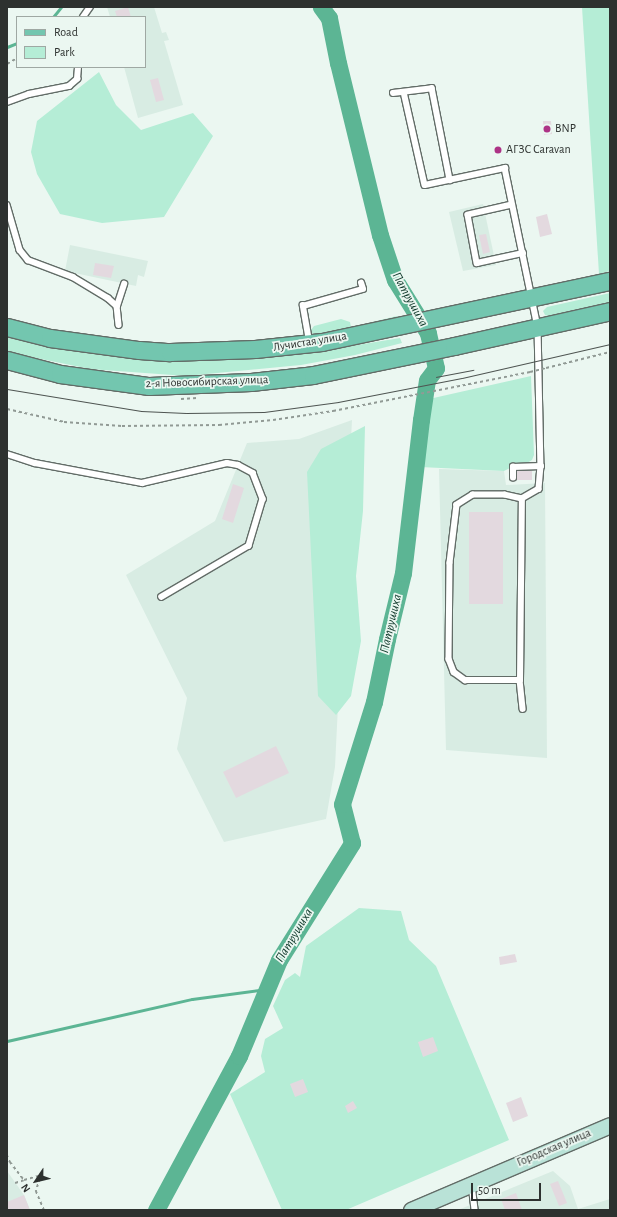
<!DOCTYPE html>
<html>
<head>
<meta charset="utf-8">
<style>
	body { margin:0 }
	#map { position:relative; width:617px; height:1217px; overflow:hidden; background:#ebf7f1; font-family:"Alegreya Sans",sans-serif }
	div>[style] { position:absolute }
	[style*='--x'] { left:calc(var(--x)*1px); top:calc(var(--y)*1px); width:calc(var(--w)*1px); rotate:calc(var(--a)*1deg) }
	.built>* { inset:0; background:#d8ece3 }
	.green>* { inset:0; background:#b5edd6 }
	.stream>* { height:3px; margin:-1.5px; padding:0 1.5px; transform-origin:1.5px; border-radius:1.5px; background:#5cb594 }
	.river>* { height:17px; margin:-8.5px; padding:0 8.5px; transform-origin:8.5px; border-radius:8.5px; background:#5cb594 }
	.building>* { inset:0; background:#e3d9df }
	.path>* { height:1.5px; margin-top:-0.75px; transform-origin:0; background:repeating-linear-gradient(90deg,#919a95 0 3px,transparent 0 6px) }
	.roads { filter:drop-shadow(1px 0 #626c67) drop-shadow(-1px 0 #626c67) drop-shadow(0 1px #626c67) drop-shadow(0 -1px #626c67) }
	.lane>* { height:5.5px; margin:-2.75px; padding:0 2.75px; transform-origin:2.75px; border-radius:2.75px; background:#fff }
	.secondary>* { height:15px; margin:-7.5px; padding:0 7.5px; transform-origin:7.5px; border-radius:7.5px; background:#b9e2d7 }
	.primary>* { height:17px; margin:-8.5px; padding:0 8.5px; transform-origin:8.5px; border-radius:8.5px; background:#73c6af }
	.tram>* { height:1px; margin:-0.5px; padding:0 0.5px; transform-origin:0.5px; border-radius:0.5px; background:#4e5451 }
	.path-bridge>* { height:1.5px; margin-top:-0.75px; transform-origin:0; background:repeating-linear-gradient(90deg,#919a95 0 3px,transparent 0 6px) }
	.dots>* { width:11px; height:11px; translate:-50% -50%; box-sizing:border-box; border:2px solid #ebf7f1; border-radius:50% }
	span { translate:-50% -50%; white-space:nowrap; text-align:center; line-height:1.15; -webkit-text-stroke:3.5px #ebf7f1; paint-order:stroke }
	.poi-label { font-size:12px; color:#2d312f }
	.left { translate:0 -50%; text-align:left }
	.street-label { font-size:12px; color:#2d312f }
	.water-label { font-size:13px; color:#10392b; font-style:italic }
	.frame { position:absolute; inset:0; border:8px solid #2d312f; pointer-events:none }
	.legend { position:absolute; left:16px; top:16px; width:130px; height:52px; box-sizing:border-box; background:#ebf7f1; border:1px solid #9fa8a3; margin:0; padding:5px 7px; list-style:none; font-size:12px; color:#2d312f }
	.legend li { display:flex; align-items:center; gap:8px; height:20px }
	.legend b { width:20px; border:1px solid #9fa8a3 }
	.north { position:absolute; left:16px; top:1161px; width:40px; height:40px; -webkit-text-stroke:3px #ebf7f1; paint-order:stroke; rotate:235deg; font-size:11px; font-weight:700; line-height:16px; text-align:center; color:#2d312f }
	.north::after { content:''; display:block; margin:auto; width:14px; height:18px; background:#2d312f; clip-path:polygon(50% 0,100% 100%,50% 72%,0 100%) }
	.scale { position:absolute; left:471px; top:1183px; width:70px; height:18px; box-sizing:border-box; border:2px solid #2d312f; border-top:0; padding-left:5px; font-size:12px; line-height:14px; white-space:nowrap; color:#2d312f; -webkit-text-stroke:3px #ebf7f1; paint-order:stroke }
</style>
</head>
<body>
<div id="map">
	<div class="built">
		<div style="clip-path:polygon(107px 7px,154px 7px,162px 33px,166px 32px,169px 40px,164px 41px,183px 105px,138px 118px,124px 67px,145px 67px,145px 17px,110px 17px)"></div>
		<div style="clip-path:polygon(483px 204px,496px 265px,463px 271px,449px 212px)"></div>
		<div style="clip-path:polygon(70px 245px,148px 261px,144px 277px,138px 275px,136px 286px,65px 271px)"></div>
		<div style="clip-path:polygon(352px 420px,335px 767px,326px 819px,224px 842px,177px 749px,187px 698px,126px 575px,215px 521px,247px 443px,299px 439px)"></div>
		<div style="clip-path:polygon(439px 469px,504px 471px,506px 485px,545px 483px,547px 758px,446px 750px)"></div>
		<div style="clip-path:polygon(7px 1171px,24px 1195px,30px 1210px,7px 1210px)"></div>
		<div style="clip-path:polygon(553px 1171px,570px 1186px,578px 1209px,610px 1199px,610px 1210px,458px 1210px)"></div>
	</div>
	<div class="green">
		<div style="clip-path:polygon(582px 7px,610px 7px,610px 271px,599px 274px)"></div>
		<div style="clip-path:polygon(99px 72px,116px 105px,141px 130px,193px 113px,213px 136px,164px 217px,102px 223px,60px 214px,37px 174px,31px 152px,37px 121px)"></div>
		<div style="clip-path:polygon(610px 293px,610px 302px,550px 317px,545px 315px,543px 311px,547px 307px)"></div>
		<div style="clip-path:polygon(397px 316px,398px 320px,319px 335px,312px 333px,311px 330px,314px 326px,341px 319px,350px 322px,351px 327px)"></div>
		<div style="clip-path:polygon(7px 332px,197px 360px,284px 353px,345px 347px,400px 338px,402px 343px,355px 355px,301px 365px,186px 376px,90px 369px,7px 352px)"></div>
		<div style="clip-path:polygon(531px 376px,534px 455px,532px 460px,527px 463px,511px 464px,510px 468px,504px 471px,420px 467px,429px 399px)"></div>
		<div style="clip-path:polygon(365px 426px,363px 511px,356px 576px,361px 641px,351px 696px,336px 715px,318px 696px,307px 472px,321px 449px)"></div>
		<div style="clip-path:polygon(359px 908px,401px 911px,409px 940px,436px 966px,509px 1140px,346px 1210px,282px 1210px,230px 1094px,265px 1072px,261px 1056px,265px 1039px,283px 1028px,273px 1006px,285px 980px,295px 973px,300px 977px,306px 946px)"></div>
	</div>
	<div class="stream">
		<div style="--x:53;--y:17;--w:13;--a:-51"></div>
		<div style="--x:7;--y:47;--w:11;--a:-22"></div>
		<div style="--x:7;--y:1041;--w:190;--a:-12.8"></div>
		<div style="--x:192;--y:999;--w:75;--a:-7.7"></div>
	</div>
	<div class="river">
		<div style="--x:156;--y:1210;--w:175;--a:-61.7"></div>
		<div style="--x:239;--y:1056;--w:104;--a:-67.4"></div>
		<div style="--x:279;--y:960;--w:138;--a:-58"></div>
		<div style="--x:352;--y:843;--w:40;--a:-104.4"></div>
		<div style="--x:342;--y:804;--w:107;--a:-72.6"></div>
		<div style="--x:374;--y:702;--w:64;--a:-78.3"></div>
		<div style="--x:387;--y:639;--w:68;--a:-76.4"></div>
		<div style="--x:403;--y:573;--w:154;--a:-83.3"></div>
		<div style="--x:421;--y:420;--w:40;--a:-81.5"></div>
		<div style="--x:427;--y:380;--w:15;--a:-53"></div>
		<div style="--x:436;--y:368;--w:36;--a:-103"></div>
		<div style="--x:428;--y:333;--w:62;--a:-121.9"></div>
		<div style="--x:395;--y:280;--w:47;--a:-108.4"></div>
		<div style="--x:380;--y:235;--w:177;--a:-103.7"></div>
		<div style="--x:338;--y:63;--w:46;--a:-101.3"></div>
		<div style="--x:329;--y:18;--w:14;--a:-126"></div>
	</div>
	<div class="building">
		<div style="clip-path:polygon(128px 7px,131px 17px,117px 17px,115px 11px)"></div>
		<div style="clip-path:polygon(158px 78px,164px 100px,156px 102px,150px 80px)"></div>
		<div style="clip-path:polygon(543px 121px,551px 121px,552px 134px,544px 135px)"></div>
		<div style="clip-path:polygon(547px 214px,552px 234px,540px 237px,536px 217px)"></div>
		<div style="clip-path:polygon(486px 234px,490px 252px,483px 254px,479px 235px)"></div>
		<div style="clip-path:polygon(95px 263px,114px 266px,111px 278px,93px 275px)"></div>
		<div style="clip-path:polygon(517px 471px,532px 471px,532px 480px,517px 480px)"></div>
		<div style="clip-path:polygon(233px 484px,244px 488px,233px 523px,222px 519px)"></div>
		<div style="clip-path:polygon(469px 512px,503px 512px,503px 604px,469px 604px)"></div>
		<div style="clip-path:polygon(276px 746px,289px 773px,236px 798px,223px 772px)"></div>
		<div style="clip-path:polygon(515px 954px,517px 962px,500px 965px,499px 957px)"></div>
		<div style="clip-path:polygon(433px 1037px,438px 1051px,423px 1057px,418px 1042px)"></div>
		<div style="clip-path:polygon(303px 1079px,308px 1092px,295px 1097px,290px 1084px)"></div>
		<div style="clip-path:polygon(521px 1097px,528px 1116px,513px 1122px,506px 1103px)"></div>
		<div style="clip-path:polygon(353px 1101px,357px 1108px,348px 1113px,345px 1106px)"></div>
		<div style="clip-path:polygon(558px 1181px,567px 1203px,559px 1206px,550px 1184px)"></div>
		<div style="clip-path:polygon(516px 1193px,522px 1210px,505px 1210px,501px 1199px)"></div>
		<div style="clip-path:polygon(24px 1195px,30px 1210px,7px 1210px,7px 1202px)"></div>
	</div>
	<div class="path">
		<div style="--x:7;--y:64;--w:12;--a:-31"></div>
		<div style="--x:546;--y:368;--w:66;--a:-14"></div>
		<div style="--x:181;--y:399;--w:16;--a:-4"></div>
		<div style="--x:7;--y:409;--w:58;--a:12.8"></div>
		<div style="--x:64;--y:422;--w:58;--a:3.9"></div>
		<div style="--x:122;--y:426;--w:97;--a:-0.6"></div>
		<div style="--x:219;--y:425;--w:54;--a:-5.3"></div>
		<div style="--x:273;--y:420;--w:61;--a:-8.5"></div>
		<div style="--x:333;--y:411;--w:201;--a:-11.2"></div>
		<div style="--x:7;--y:1155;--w:8;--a:67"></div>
		<div style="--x:10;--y:1162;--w:23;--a:52"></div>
		<div style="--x:24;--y:1180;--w:15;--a:-16"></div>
		<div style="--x:38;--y:1176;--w:4;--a:56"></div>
		<div style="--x:40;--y:1179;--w:13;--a:108"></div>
		<div style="--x:36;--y:1191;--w:21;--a:67"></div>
		<div style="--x:15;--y:1183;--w:9;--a:-18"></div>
	</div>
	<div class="roads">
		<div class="lane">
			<div style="--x:83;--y:17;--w:12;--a:-55"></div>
			<div style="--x:404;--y:92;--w:95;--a:77.3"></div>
			<div style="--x:425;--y:185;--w:82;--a:-12"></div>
			<div style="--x:505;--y:168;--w:162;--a:78.3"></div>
			<div style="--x:538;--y:327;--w:139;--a:88.8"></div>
			<div style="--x:541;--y:466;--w:23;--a:95"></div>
			<div style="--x:539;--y:489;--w:20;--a:150"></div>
			<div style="--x:522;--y:499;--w:17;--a:-167"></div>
			<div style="--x:505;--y:495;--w:32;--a:180"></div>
			<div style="--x:473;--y:495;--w:19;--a:148"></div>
			<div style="--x:457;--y:505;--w:58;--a:96.9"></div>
			<div style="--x:450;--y:563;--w:96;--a:90.6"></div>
			<div style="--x:449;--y:659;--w:14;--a:69"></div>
			<div style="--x:454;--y:672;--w:14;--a:36"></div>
			<div style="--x:465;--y:680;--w:55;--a:0"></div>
			<div style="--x:520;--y:680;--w:29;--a:84"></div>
			<div style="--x:393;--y:93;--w:39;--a:-7"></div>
			<div style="--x:432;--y:88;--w:94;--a:78.9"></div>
			<div style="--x:7;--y:102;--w:23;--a:-20"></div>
			<div style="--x:29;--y:94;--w:41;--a:-11.3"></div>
			<div style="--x:69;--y:86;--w:11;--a:-41"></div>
			<div style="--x:77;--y:79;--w:12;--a:-85"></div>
			<div style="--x:7;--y:205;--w:47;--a:73.9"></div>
			<div style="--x:20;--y:250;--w:13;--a:51"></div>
			<div style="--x:28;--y:260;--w:48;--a:20.7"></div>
			<div style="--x:73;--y:277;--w:41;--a:31"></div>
			<div style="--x:108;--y:298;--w:12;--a:42"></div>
			<div style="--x:117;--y:306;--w:19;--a:84"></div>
			<div style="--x:512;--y:205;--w:45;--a:167.2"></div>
			<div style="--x:468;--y:215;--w:49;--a:79.4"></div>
			<div style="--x:477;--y:263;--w:47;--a:-12.3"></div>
			<div style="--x:117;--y:306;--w:23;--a:-72"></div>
			<div style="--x:309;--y:341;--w:36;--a:-100"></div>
			<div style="--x:303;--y:306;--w:62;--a:-15.8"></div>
			<div style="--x:363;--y:289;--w:6;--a:-108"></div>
			<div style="--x:7;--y:454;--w:29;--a:18"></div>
			<div style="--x:35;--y:463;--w:109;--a:10.6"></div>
			<div style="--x:142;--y:483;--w:87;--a:-13.2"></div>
			<div style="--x:227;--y:463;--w:11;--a:10"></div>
			<div style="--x:238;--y:465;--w:17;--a:28"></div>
			<div style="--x:253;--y:473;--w:28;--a:69"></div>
			<div style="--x:263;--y:499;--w:49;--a:106.6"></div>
			<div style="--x:249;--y:546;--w:101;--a:149.6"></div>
			<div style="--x:513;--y:478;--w:11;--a:-90"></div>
			<div style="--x:513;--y:467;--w:28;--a:-2"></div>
			<div style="--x:520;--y:680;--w:181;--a:-89.4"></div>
			<div style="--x:472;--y:1185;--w:25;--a:83"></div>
		</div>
		<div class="secondary">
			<div style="--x:411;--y:1210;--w:216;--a:-23.1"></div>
		</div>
		<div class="primary">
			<div style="--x:7;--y:327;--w:44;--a:14.3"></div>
			<div style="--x:50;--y:338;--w:90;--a:7.7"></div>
			<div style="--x:139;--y:350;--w:31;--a:4"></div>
			<div style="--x:170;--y:352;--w:85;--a:-2"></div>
			<div style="--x:255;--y:349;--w:67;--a:-6"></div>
			<div style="--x:322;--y:342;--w:294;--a:-12"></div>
			<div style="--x:7;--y:360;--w:55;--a:14.8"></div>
			<div style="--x:60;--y:374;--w:90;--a:7.7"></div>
			<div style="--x:149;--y:386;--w:102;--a:-2.2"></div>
			<div style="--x:251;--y:382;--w:62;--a:-6.4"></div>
			<div style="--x:313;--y:375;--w:144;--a:-11.6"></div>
			<div style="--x:454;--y:346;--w:160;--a:-12.6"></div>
		</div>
	</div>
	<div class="tram">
		<div style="--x:436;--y:377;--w:38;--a:-11"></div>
		<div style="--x:7;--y:389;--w:136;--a:9.3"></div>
		<div style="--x:141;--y:411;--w:45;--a:2.5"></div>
		<div style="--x:186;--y:413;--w:78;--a:-0.7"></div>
		<div style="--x:264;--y:412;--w:75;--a:-7.7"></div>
		<div style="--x:338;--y:402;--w:126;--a:-11"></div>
		<div style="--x:462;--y:378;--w:152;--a:-12.9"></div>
	</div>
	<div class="path-bridge">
		<div style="--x:530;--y:372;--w:16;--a:-14"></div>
	</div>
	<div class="dots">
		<div style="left:547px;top:129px;background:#ad3386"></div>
		<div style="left:498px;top:150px;background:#ad3386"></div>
	</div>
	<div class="poi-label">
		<span class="left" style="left:555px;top:129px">BNP</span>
		<span class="left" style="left:506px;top:150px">АГЗС Caravan</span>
	</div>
	<div class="street-label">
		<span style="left:310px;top:342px;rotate:-9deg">Лучистая улица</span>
		<span style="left:207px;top:382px;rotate:-2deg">2-я Новосибирская улица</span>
		<span style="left:554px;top:1148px;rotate:-23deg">Городская улица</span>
	</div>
	<div class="water-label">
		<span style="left:409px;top:300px;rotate:61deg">Патрушиха</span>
		<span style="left:392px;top:624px;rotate:-77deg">Патрушиха</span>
		<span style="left:295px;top:936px;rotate:-59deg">Патрушиха</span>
	</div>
	<div class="frame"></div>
	<ul class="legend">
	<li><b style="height:5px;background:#73c6af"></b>Road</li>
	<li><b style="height:11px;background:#b5edd6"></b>Park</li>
	</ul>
	<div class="north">N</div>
	<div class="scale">50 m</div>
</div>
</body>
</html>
